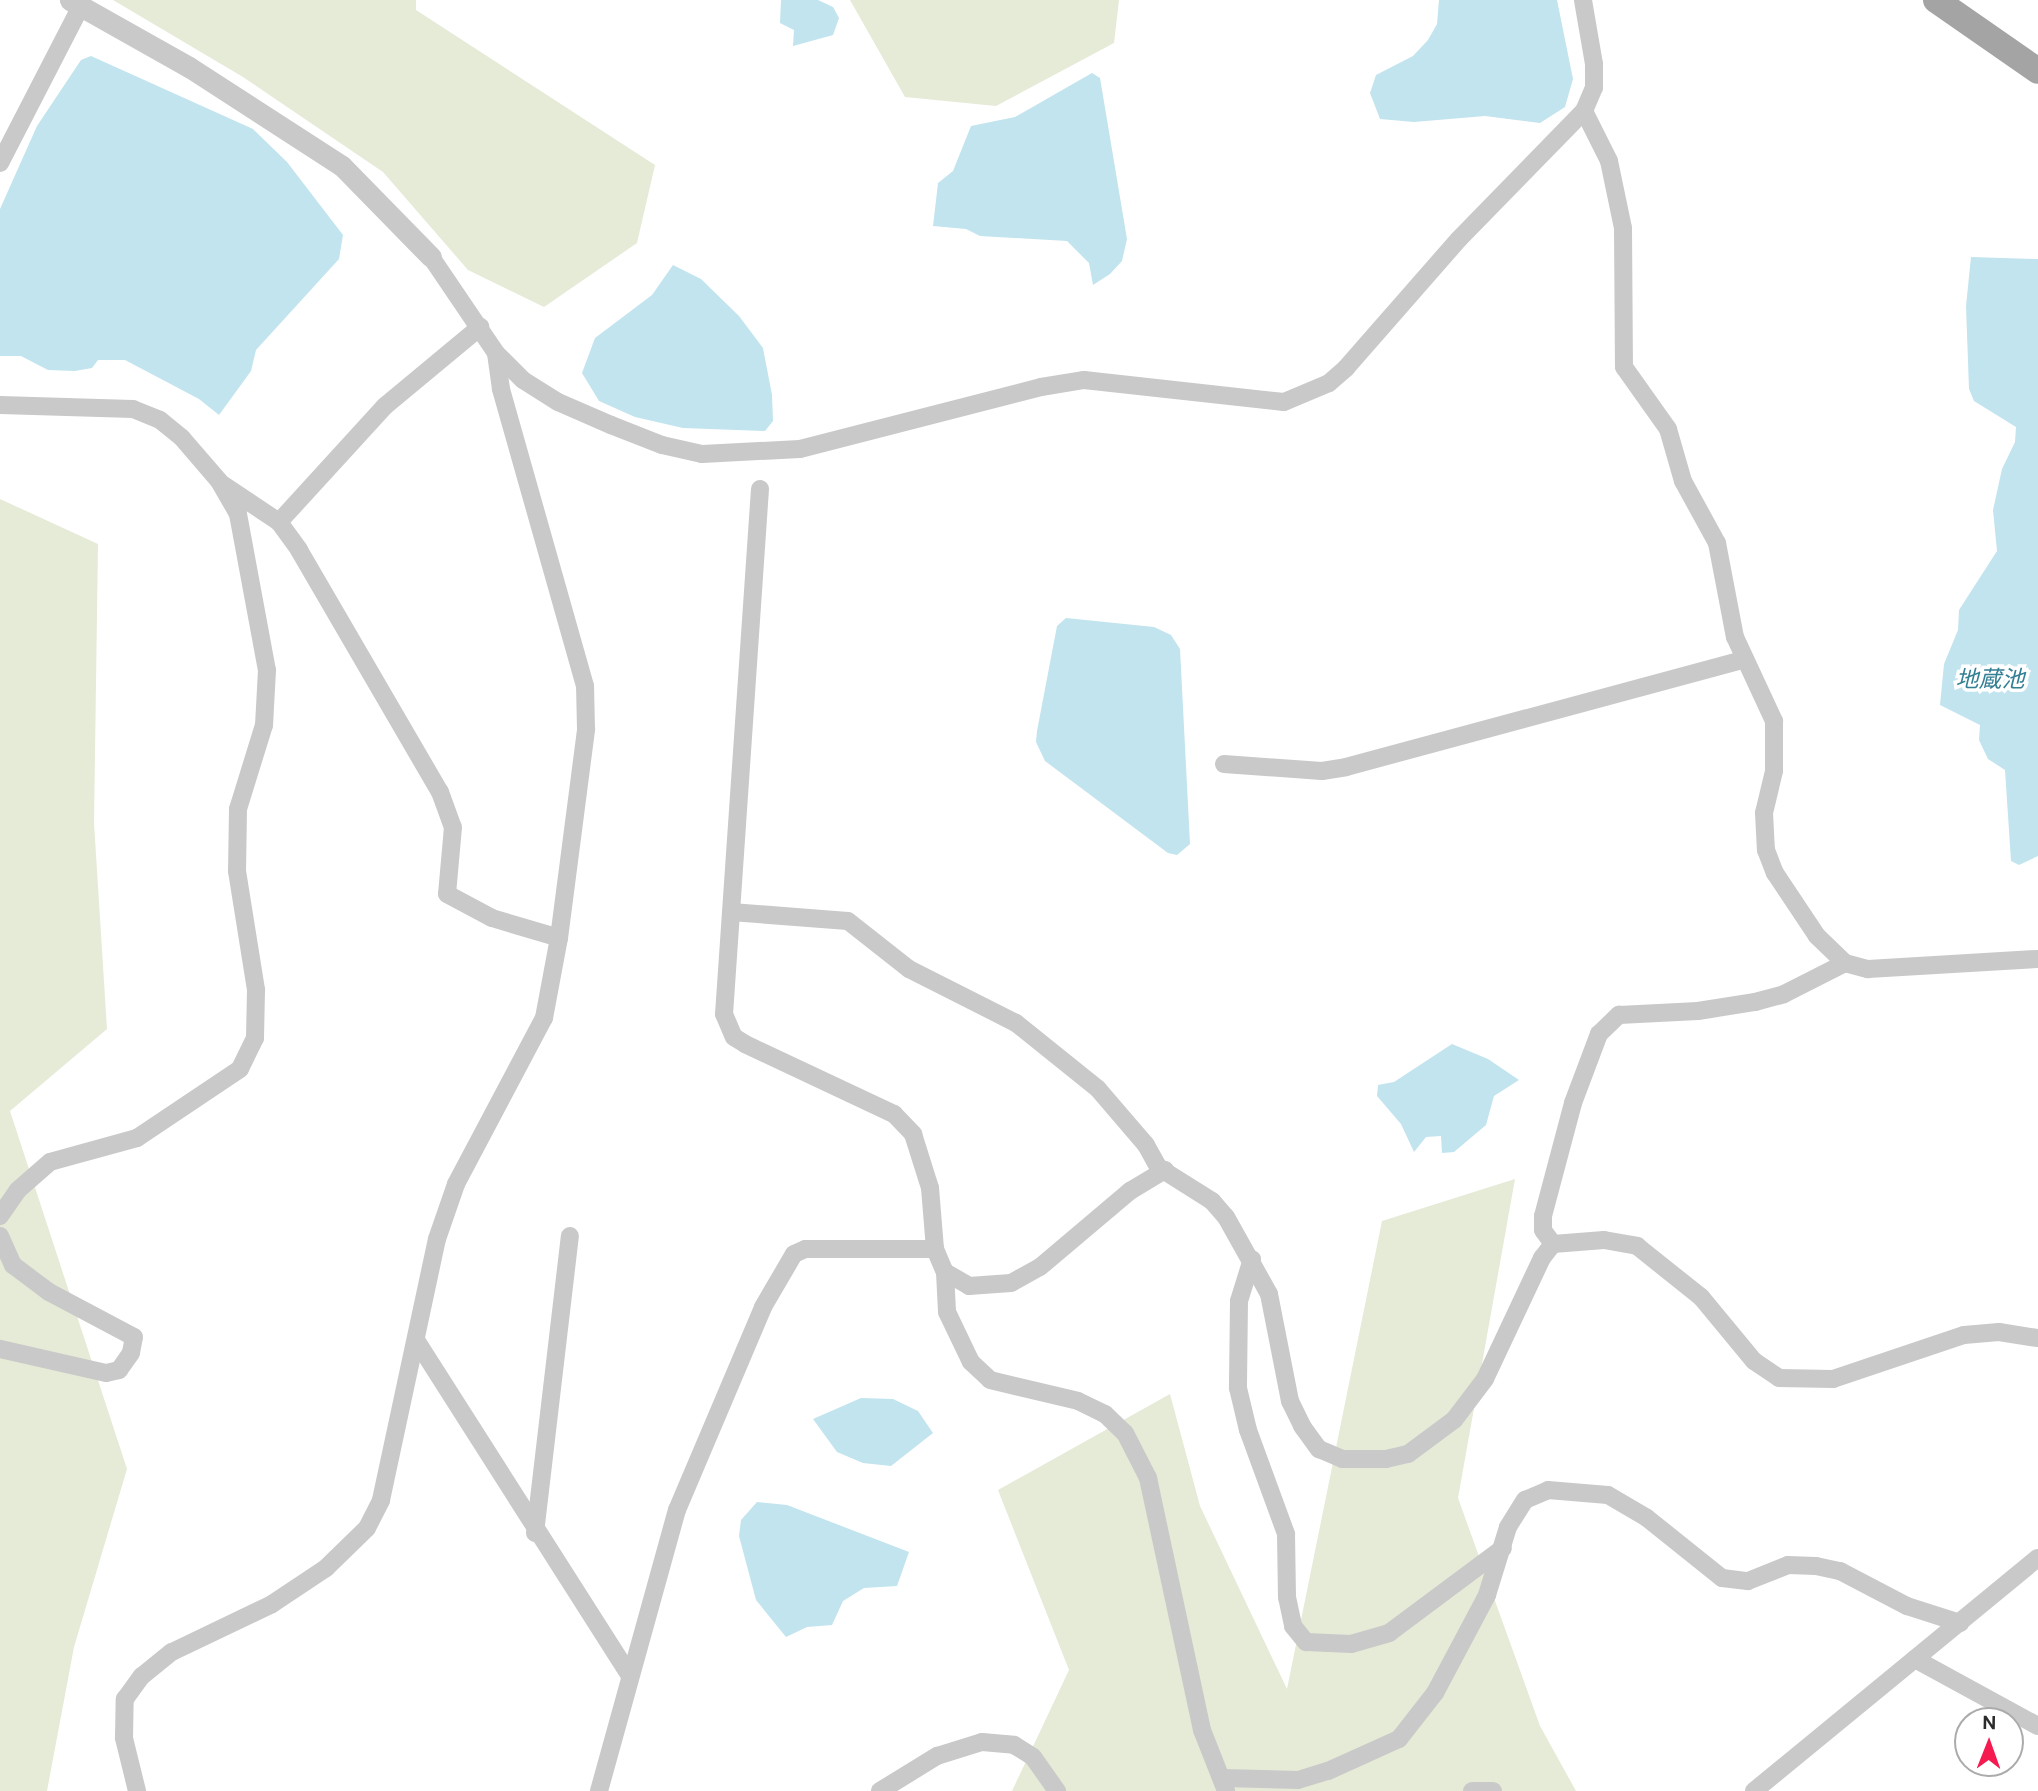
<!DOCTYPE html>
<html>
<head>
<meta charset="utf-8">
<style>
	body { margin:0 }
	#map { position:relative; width:2038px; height:1791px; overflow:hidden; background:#fff; font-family:"DM Sans","Noto Sans JP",sans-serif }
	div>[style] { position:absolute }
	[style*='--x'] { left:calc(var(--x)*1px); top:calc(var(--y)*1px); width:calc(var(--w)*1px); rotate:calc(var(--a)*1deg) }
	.green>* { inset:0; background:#e5ebd7 }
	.water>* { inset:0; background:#c1e4ee }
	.minor>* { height:18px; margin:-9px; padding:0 9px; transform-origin:9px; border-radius:9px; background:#c9c9c9 }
	.tertiary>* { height:21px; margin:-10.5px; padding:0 10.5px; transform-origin:10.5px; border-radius:10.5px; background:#c9c9c9 }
	.primary>* { height:26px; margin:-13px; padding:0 13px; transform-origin:13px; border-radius:13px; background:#a4a4a4 }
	span { translate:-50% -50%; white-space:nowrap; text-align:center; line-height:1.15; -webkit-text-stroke:7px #fff; paint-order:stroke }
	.water-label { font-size:23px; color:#337f94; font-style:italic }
	.north { position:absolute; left:1954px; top:1707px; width:70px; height:70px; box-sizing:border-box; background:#fff; border:2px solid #ababab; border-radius:50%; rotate:1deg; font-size:19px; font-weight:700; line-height:28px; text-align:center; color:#2c2c2c }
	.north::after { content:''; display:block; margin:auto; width:24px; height:32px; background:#f51b51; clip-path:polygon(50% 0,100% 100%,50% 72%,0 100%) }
</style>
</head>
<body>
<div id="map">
	<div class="green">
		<div style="clip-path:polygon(113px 0,416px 0,416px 10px,655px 165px,637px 243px,544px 307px,468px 270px,383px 172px,243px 77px)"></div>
		<div style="clip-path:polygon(850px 0,1119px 0,1114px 43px,996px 106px,905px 97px)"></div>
		<div style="clip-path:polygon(0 499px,98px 544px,94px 823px,107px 1029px,10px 1111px,127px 1469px,74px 1647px,47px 1791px,0 1791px)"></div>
		<div style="clip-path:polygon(1515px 1179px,1458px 1498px,1540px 1726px,1576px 1791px,1012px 1791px,1069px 1670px,998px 1490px,1170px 1394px,1200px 1506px,1287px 1689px,1382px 1221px)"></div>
	</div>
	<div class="water">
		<div style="clip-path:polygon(781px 0,818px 0,833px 7px,839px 18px,833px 35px,793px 46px,794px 30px,780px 23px)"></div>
		<div style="clip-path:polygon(1439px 0,1557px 0,1573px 79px,1565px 107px,1540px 123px,1485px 116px,1414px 122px,1380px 119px,1370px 93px,1376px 75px,1413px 56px,1428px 40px,1437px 24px)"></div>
		<div style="clip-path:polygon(91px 56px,253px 129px,287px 162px,343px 235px,339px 259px,256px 350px,251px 371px,219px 415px,199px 399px,125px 360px,98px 360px,92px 368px,75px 371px,48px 370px,21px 356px,0 356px,0 209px,37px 126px,81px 60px)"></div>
		<div style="clip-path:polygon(1092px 73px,1100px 78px,1127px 239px,1122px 261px,1110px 274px,1093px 285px,1089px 263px,1067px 241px,980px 236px,966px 229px,933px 226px,938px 183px,953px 171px,971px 126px,1015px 117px)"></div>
		<div style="clip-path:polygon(1971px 257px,2038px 259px,2038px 856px,2019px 865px,2011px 861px,2005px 770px,1988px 759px,1979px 740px,1980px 725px,1940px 705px,1944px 664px,1958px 630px,1959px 610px,1997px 551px,1993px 510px,2002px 469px,2015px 442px,2016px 427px,1974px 401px,1969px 389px,1966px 306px)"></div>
		<div style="clip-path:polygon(673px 265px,701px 279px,739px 316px,763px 348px,772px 395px,773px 421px,765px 431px,683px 428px,635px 417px,599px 401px,582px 373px,595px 338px,652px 295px)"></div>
		<div style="clip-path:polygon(1066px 618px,1154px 627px,1171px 635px,1180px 649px,1190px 844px,1177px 855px,1168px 853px,1045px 761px,1036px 742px,1037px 731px,1057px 626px)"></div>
		<div style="clip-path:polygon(1452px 1044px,1488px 1059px,1519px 1080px,1494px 1096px,1486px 1125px,1454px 1152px,1442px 1153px,1441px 1136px,1426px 1137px,1414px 1152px,1401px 1124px,1377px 1096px,1378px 1085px,1394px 1082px)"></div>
		<div style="clip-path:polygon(861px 1398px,893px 1399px,918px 1411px,933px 1433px,891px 1466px,863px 1463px,837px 1452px,813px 1419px)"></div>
		<div style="clip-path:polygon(757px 1502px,787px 1505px,909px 1552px,897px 1586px,864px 1588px,843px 1601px,832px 1625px,807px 1627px,786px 1637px,756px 1600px,739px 1536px,741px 1520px)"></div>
	</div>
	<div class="minor">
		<div style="--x:1584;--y:111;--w:56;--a:63.4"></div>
		<div style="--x:1609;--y:161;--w:68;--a:78.2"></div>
		<div style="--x:1623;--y:228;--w:139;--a:89.6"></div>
		<div style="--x:1624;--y:367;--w:76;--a:54.6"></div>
		<div style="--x:1668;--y:429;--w:54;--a:73.9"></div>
		<div style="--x:1683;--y:481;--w:71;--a:61.3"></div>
		<div style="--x:1717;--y:543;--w:96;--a:79.2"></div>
		<div style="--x:1735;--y:637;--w:93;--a:65.1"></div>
		<div style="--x:1774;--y:721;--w:50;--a:90"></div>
		<div style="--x:1774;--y:771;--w:43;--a:103.4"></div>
		<div style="--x:1764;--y:813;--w:37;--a:87"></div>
		<div style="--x:1766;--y:850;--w:25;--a:69"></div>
		<div style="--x:1775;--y:873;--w:76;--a:56.3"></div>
		<div style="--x:1817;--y:936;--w:39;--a:44"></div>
		<div style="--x:1845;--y:963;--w:24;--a:15"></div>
		<div style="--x:1868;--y:969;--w:170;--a:-3.4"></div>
		<div style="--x:0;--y:163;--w:177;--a:-62.7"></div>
		<div style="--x:431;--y:257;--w:116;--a:55.9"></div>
		<div style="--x:496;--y:353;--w:38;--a:45"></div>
		<div style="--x:523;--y:380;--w:41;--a:32.2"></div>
		<div style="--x:558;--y:402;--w:58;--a:23.5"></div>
		<div style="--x:611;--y:425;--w:55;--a:21.4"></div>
		<div style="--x:662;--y:445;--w:41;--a:12.7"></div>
		<div style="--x:702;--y:454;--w:98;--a:-2.9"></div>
		<div style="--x:800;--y:449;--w:249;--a:-14.4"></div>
		<div style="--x:1041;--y:387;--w:44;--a:-9.2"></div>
		<div style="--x:1084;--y:380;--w:201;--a:6.3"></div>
		<div style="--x:1284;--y:402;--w:49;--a:-22.9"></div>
		<div style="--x:1329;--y:383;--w:23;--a:-41"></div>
		<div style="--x:1346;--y:368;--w:171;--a:-48.8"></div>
		<div style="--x:1459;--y:239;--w:179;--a:-45.7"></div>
		<div style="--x:1584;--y:111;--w:25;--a:-67"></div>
		<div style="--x:1594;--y:88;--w:24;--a:-90"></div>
		<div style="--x:1594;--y:64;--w:65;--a:-99.8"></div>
		<div style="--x:0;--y:405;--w:133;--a:1.7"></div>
		<div style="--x:133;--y:409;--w:29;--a:22"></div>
		<div style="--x:160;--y:420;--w:28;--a:39"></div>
		<div style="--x:182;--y:438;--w:57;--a:49.3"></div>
		<div style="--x:219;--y:481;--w:38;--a:60"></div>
		<div style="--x:238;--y:514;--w:159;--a:79.5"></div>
		<div style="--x:267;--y:670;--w:55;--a:93.1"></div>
		<div style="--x:264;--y:725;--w:88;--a:107.2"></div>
		<div style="--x:238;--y:809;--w:62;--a:90.9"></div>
		<div style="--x:237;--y:871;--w:121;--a:80.9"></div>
		<div style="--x:256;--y:990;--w:48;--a:91.2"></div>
		<div style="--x:255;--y:1038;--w:34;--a:116"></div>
		<div style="--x:240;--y:1069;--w:124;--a:146.2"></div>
		<div style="--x:137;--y:1138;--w:90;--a:164.6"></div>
		<div style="--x:50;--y:1162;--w:43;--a:138.8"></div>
		<div style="--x:18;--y:1190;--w:32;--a:125"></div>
		<div style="--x:222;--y:484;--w:69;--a:33.7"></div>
		<div style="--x:279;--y:522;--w:34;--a:54"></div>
		<div style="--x:299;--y:550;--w:280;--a:59.8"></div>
		<div style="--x:440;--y:792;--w:37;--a:70"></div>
		<div style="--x:453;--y:827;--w:67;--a:95.1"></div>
		<div style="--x:447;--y:894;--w:51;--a:28.1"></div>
		<div style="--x:492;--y:918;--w:70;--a:16.6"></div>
		<div style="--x:760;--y:489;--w:526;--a:93.92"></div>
		<div style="--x:724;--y:1014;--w:25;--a:67"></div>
		<div style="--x:734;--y:1037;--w:13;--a:32"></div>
		<div style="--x:745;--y:1044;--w:165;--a:25.2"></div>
		<div style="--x:894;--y:1114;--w:28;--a:46"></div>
		<div style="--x:913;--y:1134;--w:57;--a:72.5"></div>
		<div style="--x:930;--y:1188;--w:61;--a:85.3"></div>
		<div style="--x:935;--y:1249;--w:25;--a:67"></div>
		<div style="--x:945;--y:1272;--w:40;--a:87.1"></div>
		<div style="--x:947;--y:1312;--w:55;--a:64.4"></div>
		<div style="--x:971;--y:1362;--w:26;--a:43"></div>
		<div style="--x:990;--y:1380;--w:90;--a:13.4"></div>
		<div style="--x:1078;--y:1401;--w:30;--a:26"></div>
		<div style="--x:1105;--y:1414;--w:28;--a:44"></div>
		<div style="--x:1125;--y:1433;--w:51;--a:62.9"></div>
		<div style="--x:1148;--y:1478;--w:258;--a:77.9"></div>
		<div style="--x:1202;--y:1730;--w:66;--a:68.5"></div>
		<div style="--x:279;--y:522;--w:157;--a:-47.6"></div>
		<div style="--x:385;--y:406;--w:124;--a:-39.7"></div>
		<div style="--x:1224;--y:764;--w:98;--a:4.1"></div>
		<div style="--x:1322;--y:771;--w:24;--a:-9"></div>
		<div style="--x:1346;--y:767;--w:413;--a:-15.1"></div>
		<div style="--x:731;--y:912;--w:117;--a:4.4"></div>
		<div style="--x:848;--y:921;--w:78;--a:38.2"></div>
		<div style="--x:909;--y:969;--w:120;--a:26.8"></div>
		<div style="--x:1016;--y:1023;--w:105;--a:38.8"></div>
		<div style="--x:1098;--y:1089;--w:74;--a:49.4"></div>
		<div style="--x:1146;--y:1145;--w:25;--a:61"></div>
		<div style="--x:1158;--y:1167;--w:64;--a:32.2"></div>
		<div style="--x:1212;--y:1201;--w:21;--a:49"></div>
		<div style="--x:1226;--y:1217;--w:88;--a:60.8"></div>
		<div style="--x:1269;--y:1294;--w:109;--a:78.9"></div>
		<div style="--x:1290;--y:1401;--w:28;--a:64"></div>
		<div style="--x:1302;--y:1426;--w:29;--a:54"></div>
		<div style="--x:1319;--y:1449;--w:25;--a:23"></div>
		<div style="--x:1342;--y:1459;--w:44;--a:0"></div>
		<div style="--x:1386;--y:1459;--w:23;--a:-13"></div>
		<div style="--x:1408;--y:1454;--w:57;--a:-36.5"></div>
		<div style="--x:1454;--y:1420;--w:51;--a:-52.9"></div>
		<div style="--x:1485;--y:1379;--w:134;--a:-64.8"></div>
		<div style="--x:1542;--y:1258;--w:18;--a:-52"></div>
		<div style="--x:1553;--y:1244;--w:51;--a:-4.5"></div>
		<div style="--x:1604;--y:1240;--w:34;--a:10"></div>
		<div style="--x:1637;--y:1246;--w:82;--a:38.6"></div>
		<div style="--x:1701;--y:1297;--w:83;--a:50.4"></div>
		<div style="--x:1754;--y:1361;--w:30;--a:34"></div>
		<div style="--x:1779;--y:1378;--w:54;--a:1.1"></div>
		<div style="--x:1833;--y:1379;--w:138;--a:-18.6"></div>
		<div style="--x:1964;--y:1335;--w:35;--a:-5"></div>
		<div style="--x:1999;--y:1332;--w:39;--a:9"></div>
		<div style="--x:0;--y:1236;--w:32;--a:66"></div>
		<div style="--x:13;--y:1265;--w:45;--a:36.9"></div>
		<div style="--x:49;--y:1292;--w:96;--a:27.9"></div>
		<div style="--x:134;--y:1337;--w:16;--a:101"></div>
		<div style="--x:131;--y:1353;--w:21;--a:125"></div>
		<div style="--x:119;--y:1370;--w:13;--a:167"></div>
		<div style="--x:106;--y:1373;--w:109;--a:-167.2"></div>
		<div style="--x:1553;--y:1244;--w:17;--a:-126"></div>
		<div style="--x:1543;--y:1230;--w:14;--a:-90"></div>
		<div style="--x:1543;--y:1216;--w:117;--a:-75.1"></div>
		<div style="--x:1573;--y:1103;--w:74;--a:-69.4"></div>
		<div style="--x:1599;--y:1034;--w:28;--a:-44"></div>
		<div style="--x:1619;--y:1015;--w:79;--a:-2.9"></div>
		<div style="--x:1698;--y:1011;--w:58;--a:-9"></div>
		<div style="--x:1755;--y:1002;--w:30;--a:-15"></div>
		<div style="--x:1784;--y:994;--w:68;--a:-26.9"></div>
		<div style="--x:1252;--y:1259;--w:44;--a:107.2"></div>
		<div style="--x:1239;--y:1301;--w:87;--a:90.7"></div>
		<div style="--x:1238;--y:1388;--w:43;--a:76.6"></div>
		<div style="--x:1248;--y:1430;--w:111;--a:69.9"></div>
		<div style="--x:1286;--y:1534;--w:63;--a:89.1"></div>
		<div style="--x:1287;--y:1597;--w:30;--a:78"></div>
		<div style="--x:1293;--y:1626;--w:21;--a:51"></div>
		<div style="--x:1306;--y:1642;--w:45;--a:2.5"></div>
		<div style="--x:1351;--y:1644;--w:40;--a:-16"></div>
		<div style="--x:1389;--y:1633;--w:142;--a:-36.7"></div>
		<div style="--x:945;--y:1272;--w:28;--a:30"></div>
		<div style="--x:969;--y:1286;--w:42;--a:-4.1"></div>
		<div style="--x:1011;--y:1283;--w:33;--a:-29"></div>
		<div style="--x:1040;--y:1267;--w:118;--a:-40.2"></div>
		<div style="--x:1130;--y:1191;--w:41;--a:-31"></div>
		<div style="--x:416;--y:1340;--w:398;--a:57.5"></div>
		<div style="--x:535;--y:1533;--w:299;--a:-83.3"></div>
		<div style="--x:1915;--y:1659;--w:140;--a:28.6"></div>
		<div style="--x:1222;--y:1778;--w:76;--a:1.5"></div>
		<div style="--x:1298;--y:1780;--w:31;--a:-17"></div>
		<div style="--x:1328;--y:1771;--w:78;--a:-24.3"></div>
		<div style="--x:1399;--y:1739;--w:58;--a:-52"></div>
		<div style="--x:1435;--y:1693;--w:111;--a:-62"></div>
		<div style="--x:1487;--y:1595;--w:71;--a:-72.8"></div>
		<div style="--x:1508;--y:1527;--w:32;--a:-58"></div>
		<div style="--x:1525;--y:1500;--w:25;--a:-23"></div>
		<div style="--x:1548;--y:1490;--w:60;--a:4.8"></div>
		<div style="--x:1608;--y:1495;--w:45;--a:30.5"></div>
		<div style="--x:1647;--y:1518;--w:96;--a:38.7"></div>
		<div style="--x:1722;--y:1578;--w:26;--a:7"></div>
		<div style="--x:1748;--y:1581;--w:43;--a:-21.8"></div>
		<div style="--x:1788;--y:1565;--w:28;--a:2"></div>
		<div style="--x:1816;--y:1566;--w:25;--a:12"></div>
		<div style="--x:1840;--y:1571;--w:76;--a:27.6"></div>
		<div style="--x:1907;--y:1606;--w:56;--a:17.8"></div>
		<div style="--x:137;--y:1791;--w:55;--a:-103.8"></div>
		<div style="--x:124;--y:1738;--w:39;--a:-89"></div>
		<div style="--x:125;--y:1699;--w:29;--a:-54"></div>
		<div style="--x:142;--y:1676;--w:38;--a:-39"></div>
		<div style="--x:172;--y:1652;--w:111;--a:-25.6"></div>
		<div style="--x:272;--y:1604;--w:65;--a:-33.7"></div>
		<div style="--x:326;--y:1568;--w:57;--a:-44.3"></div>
		<div style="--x:367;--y:1528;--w:31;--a:-63"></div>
		<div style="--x:381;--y:1500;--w:267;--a:-77.9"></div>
		<div style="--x:437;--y:1239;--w:58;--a:-70.9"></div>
		<div style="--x:456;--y:1184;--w:188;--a:-62.1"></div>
		<div style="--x:544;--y:1018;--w:81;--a:-79.4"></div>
		<div style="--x:559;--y:938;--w:211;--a:-82.6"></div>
		<div style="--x:586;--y:729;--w:43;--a:-91.3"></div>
		<div style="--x:585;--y:686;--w:309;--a:-105.8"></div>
		<div style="--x:501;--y:389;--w:36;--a:-98"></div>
		<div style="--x:599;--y:1791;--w:292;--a:-74.5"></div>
		<div style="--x:677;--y:1510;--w:220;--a:-67"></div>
		<div style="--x:763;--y:1307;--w:61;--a:-59.7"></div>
		<div style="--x:794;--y:1254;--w:12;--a:-24"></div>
		<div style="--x:805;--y:1249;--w:130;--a:0"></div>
		<div style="--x:880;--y:1791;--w:67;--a:-31.6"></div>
		<div style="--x:937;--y:1756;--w:47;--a:-17.3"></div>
		<div style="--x:982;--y:1742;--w:32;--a:5"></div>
		<div style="--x:1014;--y:1745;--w:22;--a:32"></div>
		<div style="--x:1033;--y:1757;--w:42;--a:54.8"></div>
		<div style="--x:1472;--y:1791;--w:21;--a:0"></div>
		<div style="--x:1754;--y:1791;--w:367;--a:-39.4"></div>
	</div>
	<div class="tertiary">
		<div style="--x:70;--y:0;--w:137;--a:29.4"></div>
		<div style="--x:189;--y:67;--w:182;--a:32.9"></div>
		<div style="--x:342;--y:166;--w:127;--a:45.6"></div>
	</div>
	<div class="primary">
		<div style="--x:1936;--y:0;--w:124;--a:34.8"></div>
	</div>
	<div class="water-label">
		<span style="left:1990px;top:679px">地蔵池</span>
	</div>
	<div class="north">N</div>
</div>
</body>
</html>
